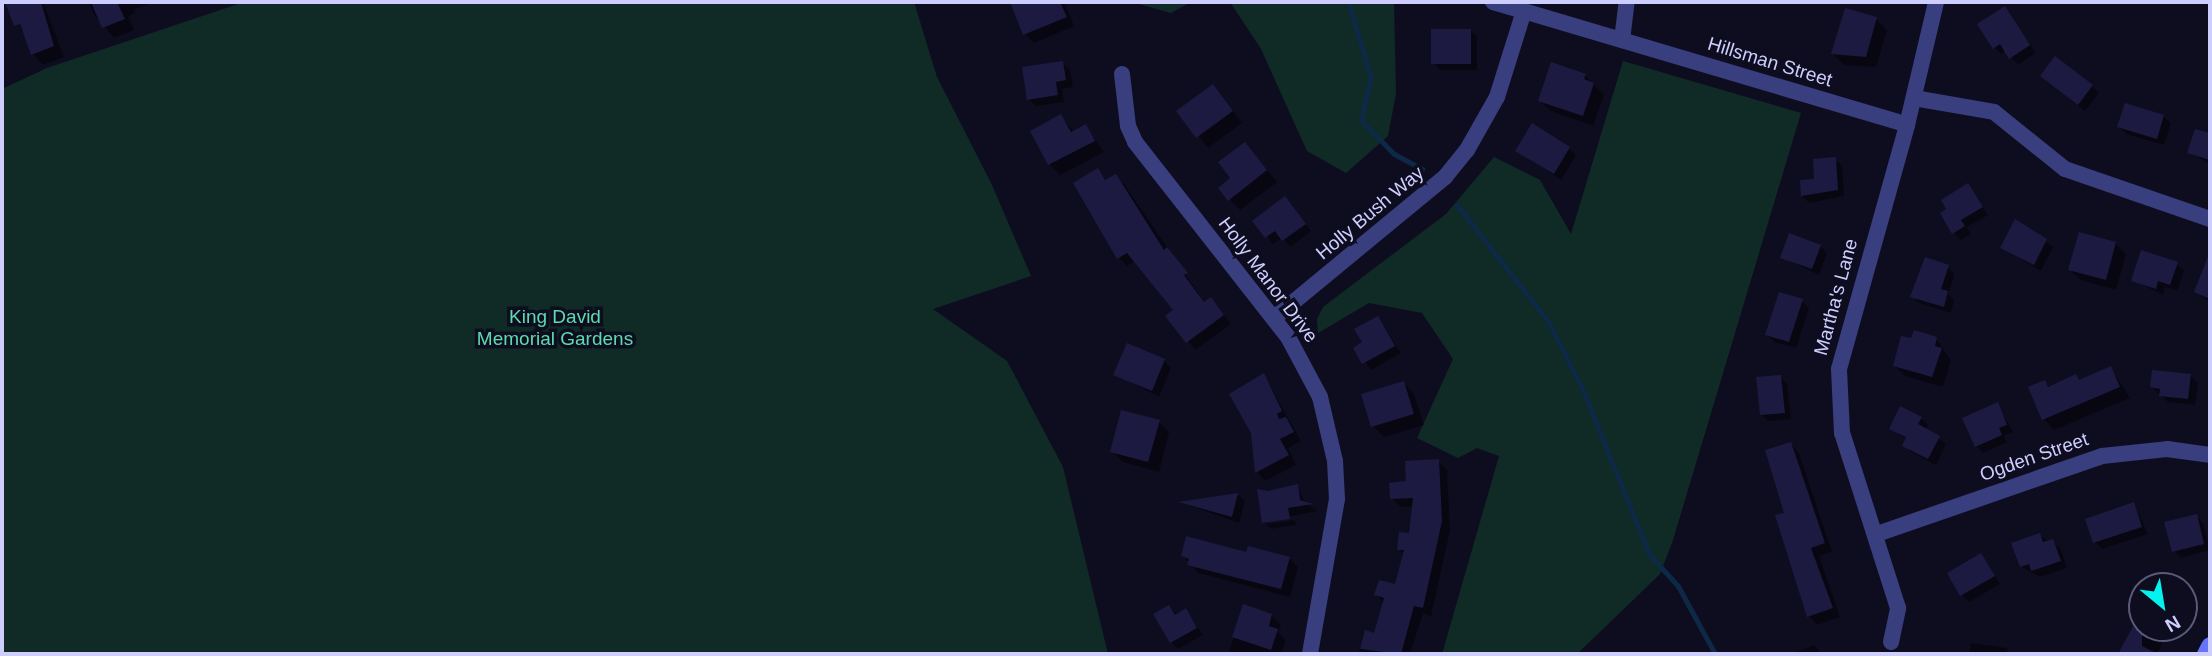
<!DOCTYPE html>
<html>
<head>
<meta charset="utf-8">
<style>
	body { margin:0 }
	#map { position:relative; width:2212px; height:656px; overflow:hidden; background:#0e0d20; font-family:Arial,sans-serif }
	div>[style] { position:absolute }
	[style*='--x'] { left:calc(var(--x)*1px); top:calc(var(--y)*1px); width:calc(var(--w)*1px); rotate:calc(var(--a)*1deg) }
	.green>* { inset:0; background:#102a26 }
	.shadow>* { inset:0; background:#0007 }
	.stream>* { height:5px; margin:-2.5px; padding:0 2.5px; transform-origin:2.5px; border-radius:2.5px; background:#0d2945 }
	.building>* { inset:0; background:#1d1a41 }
	.minor>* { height:16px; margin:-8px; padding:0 8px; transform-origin:8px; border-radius:8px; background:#393e7e }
	.secondary>* { height:19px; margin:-9.5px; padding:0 9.5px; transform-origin:9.5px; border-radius:9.5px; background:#6674fc }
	span { translate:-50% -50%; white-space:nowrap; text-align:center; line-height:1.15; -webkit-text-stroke:7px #0e0d20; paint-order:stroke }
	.street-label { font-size:19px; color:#cecefe }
	.park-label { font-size:19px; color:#5bdcad }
	.frame { position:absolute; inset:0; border:4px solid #cecefe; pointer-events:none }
	.north { position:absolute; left:2128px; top:572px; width:70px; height:70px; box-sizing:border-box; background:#0e0d20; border:2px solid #5b5a79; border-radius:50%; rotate:150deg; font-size:19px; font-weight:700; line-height:28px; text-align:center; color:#cecefe }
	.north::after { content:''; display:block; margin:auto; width:24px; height:32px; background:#05f3ef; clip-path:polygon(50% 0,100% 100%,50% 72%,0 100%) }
</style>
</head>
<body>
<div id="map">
	<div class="green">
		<div style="clip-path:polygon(244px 2px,914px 2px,937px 77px,992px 185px,1031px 276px,933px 309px,1007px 361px,1063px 467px,1108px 654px,2px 654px,2px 89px,47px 68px)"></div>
		<div style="clip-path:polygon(1132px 2px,1191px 2px,1171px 13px)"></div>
		<div style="clip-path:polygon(1230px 2px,1394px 2px,1396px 94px,1388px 136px,1346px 173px,1307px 151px,1261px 49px)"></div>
		<div style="clip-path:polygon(1623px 61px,1801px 113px,1673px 540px,1660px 574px,1577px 654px,1442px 654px,1499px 456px,1477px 448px,1458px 458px,1417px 438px,1453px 359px,1422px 313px,1369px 303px,1318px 333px,1317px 319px,1323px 307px,1446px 214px,1494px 157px,1540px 180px,1571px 234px)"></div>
	</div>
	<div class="shadow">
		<div style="clip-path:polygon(8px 2px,43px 2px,64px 57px,43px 65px,33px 54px)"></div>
		<div style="clip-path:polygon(89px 2px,154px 2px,133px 10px,135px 13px,128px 16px,134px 30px,114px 38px,93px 13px)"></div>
		<div style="clip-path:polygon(1012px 2px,1064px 2px,1074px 26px,1034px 43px,1025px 34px)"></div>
		<div style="clip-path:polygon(2004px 9px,2036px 53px,2018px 65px,2006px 51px,2001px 54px,1994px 47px)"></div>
		<div style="clip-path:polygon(1876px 19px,1887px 30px,1876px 67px,1844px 65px,1833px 54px)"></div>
		<div style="clip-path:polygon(1470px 30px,1477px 37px,1477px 70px,1440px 70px,1433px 63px)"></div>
		<div style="clip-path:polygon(1063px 63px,1070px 70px,1073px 87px,1062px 89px,1064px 102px,1036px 106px,1029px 99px)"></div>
		<div style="clip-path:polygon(1585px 75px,1604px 95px,1593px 126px,1551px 111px,1540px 101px)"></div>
		<div style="clip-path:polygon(2042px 76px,2092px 86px,2099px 93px,2085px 111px)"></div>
		<div style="clip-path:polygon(1213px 86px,1242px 123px,1208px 148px,1179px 111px)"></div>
		<div style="clip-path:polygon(1061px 116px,1074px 132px,1085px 126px,1104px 152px,1060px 175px,1049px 164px)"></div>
		<div style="clip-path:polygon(2163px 116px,2171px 123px,2164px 145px,2126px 134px,2119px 127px)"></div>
		<div style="clip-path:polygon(2196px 131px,2210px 135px,2210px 164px,2189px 152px)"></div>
		<div style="clip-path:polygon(1245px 144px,1277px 182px,1240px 210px,1229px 199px)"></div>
		<div style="clip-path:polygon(1569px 148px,1576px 155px,1561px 180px,1517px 150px)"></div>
		<div style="clip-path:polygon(1835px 159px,1842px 166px,1844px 196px,1809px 203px,1802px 196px)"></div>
		<div style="clip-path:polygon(1098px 171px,1107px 181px,1115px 176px,1124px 184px,1205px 303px,1218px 307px,1231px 324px,1195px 350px,1168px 316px,1175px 311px,1135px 261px,1127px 266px,1119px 258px,1076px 184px)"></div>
		<div style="clip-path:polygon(1968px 185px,1988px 215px,1967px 227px,1971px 234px,1961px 240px,1954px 233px)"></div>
		<div style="clip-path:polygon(1292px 206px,1311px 231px,1291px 247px,1282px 238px,1273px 244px,1255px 221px)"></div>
		<div style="clip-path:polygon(2016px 221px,2053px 247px,2041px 271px,2002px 248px)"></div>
		<div style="clip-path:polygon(2115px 243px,2126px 254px,2116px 290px,2081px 280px,2070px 270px)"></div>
		<div style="clip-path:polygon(1820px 246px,1827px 253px,1819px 275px,1782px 257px)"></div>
		<div style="clip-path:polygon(2177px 264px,2184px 271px,2177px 291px,2165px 287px,2163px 295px,2133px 280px)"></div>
		<div style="clip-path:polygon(1948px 267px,1955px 274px,1948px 294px,1954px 300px,1951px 313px,1919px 303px,1912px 296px)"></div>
		<div style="clip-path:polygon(2203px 273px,2210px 276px,2210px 302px,2196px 292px)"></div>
		<div style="clip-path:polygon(1802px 301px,1809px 308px,1796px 348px,1774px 342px,1767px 335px)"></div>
		<div style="clip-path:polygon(1378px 318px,1401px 353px,1371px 370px,1355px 348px,1364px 343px)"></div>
		<div style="clip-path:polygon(1936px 339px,1951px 360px,1943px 387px,1905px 376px,1894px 365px)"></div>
		<div style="clip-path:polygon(1164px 361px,1171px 368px,1159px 397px,1115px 374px)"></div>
		<div style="clip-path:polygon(2111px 368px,2130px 398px,2054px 430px,2044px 419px,2030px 388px,2044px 382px,2050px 387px,2076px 376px,2081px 381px)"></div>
		<div style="clip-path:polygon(1264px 375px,1301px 441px,1288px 448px,1296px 465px,1265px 481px,1257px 472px,1253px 432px)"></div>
		<div style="clip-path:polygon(2191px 376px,2198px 383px,2195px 405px,2168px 402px,2152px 387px)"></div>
		<div style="clip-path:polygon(1780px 377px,1787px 384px,1791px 419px,1768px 421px,1761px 414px)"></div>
		<div style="clip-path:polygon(1404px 383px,1414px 394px,1424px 425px,1384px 437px,1373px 426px)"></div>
		<div style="clip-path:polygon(1997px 404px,2013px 432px,2004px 435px,2007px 442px,1983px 453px,1976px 446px)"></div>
		<div style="clip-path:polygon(1921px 418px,1928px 425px,1925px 430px,1946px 444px,1936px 465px,1911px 452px,1904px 445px,1907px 439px,1891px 428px)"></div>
		<div style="clip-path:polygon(1159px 422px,1169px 432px,1159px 472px,1123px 462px,1112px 451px)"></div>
		<div style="clip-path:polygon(1791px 444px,1799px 453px,1832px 552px,1819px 556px,1840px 617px,1817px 625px,1809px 616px,1777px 517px,1786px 514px)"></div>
		<div style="clip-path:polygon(1438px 461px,1447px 470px,1450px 530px,1431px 616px,1423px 613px,1410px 654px,1358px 654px,1366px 632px,1376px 635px,1384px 603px,1376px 595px,1396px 586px,1404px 554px,1399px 549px,1411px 535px,1414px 506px,1401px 507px,1392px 499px)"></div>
		<div style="clip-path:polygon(1297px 486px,1306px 504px,1318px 511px,1267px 521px,1267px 524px,1295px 520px,1296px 525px,1271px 529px,1264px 522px,1268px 493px)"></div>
		<div style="clip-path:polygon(1238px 495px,1245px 501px,1239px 523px,1182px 503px)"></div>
		<div style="clip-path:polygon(2134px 504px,2148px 534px,2102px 549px,2095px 542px)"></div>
		<div style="clip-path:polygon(2196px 516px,2203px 523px,2210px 550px,2181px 558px,2174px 551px)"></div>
		<div style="clip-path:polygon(2039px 535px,2060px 548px,2067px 568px,2040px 577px,2021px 566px)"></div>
		<div style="clip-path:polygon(1247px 554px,1289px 558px,1298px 567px,1290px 597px,1198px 573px,1183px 556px)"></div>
		<div style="clip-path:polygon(1981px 555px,2000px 584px,1969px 602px,1962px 595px)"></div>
		<div style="clip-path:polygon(2159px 577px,2178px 586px,2155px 586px)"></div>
		<div style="clip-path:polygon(1245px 606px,1272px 616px,1281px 625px,1278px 632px,1286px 640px,1281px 654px,1228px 654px)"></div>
		<div style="clip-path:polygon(1169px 607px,1177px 615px,1185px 610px,1203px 635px,1178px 649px,1171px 642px)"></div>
		<div style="clip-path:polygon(2142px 611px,2142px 628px,2170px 628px,2157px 654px,2120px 654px)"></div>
		<div style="clip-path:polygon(1971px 643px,2006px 648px,2012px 654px,1969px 654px)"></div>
		<div style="clip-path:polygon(1814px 645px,1822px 654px,1791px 654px)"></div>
	</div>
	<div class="stream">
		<div style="--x:1348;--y:2;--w:78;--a:73"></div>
		<div style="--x:1371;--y:77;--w:44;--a:103.1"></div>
		<div style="--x:1361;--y:120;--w:47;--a:45.9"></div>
		<div style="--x:1394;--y:154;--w:32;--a:28"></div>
		<div style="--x:1457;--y:205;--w:147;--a:51.9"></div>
		<div style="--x:1548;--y:321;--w:75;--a:63.1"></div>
		<div style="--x:1582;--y:388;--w:179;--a:68"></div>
		<div style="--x:1649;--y:554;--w:43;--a:47.8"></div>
		<div style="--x:1678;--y:586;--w:77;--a:61.4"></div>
	</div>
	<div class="building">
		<div style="clip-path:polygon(5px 2px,41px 2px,54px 46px,31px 55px,20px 24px,14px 26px)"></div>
		<div style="clip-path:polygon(91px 2px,117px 2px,125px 19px,102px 28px)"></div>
		<div style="clip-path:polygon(1010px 2px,1060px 2px,1067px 17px,1023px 35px)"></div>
		<div style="clip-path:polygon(2005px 6px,2030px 45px,2009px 59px,2000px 44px,1993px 49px,1977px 24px)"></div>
		<div style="clip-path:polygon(1845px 8px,1877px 17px,1866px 57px,1831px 54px)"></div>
		<div style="clip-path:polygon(1431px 29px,1471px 29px,1471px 64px,1431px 64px)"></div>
		<div style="clip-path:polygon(2055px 56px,2093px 85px,2078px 105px,2040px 76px)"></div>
		<div style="clip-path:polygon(1063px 61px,1066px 80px,1056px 82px,1058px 95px,1027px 100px,1022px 67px)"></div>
		<div style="clip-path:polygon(1551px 62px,1586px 74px,1584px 79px,1594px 83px,1583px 116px,1538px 101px)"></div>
		<div style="clip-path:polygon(1213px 84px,1233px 111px,1196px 138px,1176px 111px)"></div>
		<div style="clip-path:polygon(2125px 103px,2164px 115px,2157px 139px,2117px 127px)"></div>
		<div style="clip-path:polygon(1061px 114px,1071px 132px,1086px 124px,1095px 141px,1048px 165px,1030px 131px)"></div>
		<div style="clip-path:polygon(1532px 123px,1570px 147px,1554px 174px,1515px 151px)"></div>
		<div style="clip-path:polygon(2195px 129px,2210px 133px,2210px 160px,2187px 153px)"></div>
		<div style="clip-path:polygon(1245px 142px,1267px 170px,1228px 201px,1218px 188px,1230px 178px,1218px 162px)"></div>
		<div style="clip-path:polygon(1836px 157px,1838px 190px,1801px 196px,1800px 180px,1814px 179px,1813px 159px)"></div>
		<div style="clip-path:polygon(1098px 168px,1105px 180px,1116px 174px,1164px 250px,1167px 247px,1188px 273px,1184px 275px,1204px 302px,1211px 297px,1224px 315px,1186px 343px,1165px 316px,1173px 310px,1127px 253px,1117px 259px,1073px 183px)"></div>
		<div style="clip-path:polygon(1968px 183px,1983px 207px,1961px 220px,1965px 226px,1952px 234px,1940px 213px,1946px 209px,1941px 200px)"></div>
		<div style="clip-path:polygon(1285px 196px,1306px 224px,1282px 241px,1275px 231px,1265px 238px,1252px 221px)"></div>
		<div style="clip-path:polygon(2015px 219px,2047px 239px,2034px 265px,2000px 248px)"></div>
		<div style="clip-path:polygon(2079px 232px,2116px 242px,2106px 280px,2068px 270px)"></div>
		<div style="clip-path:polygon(1789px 233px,1821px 245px,1812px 269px,1780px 258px)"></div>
		<div style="clip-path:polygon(2141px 250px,2178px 262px,2170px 285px,2158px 281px,2156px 289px,2131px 281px)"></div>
		<div style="clip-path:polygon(2209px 254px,2210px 254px,2210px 299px,2194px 292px)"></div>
		<div style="clip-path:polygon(1925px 257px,1949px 265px,1941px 289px,1948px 291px,1944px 307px,1910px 297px)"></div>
		<div style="clip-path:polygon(1779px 292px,1803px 299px,1789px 342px,1765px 335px)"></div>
		<div style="clip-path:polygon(1378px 316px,1395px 346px,1362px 364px,1353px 348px,1362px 342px,1354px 329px)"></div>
		<div style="clip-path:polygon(1914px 330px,1937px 337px,1935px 346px,1942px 348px,1932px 377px,1893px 366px,1901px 336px,1911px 338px)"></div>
		<div style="clip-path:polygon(1127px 343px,1165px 359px,1152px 391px,1113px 375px)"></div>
		<div style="clip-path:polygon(2111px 366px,2120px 387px,2042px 420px,2028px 387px,2045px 380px,2048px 387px,2076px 374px,2079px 380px)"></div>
		<div style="clip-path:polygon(2152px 370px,2191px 374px,2188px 399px,2159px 396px,2160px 389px,2150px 387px)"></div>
		<div style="clip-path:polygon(1264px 373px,1282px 411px,1277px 414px,1279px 419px,1286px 417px,1294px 432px,1280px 439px,1289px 455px,1255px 473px,1251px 433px,1229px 394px)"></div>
		<div style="clip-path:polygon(1781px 375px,1785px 413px,1760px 415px,1756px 377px)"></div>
		<div style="clip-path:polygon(1404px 381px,1414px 414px,1371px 427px,1361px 394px)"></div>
		<div style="clip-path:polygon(1998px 402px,2007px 425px,1999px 428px,2002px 435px,1975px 447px,1962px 418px)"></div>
		<div style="clip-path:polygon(1900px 406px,1922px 417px,1918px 424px,1940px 436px,1928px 459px,1902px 446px,1906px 437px,1889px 429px)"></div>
		<div style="clip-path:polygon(1121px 410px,1160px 420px,1148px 462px,1110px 452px)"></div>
		<div style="clip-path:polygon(1791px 442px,1825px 543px,1811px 548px,1833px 608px,1807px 617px,1775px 515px,1784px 513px,1765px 450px)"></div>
		<div style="clip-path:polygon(1439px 459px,1442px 521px,1423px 608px,1414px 606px,1401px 654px,1360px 649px,1365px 630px,1374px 633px,1384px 598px,1374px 595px,1379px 580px,1395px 584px,1404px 550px,1397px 550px,1399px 532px,1409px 533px,1413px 498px,1390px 499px,1389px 483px,1406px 481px,1405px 461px)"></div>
		<div style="clip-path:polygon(1298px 484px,1300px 500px,1313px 504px,1288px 508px,1290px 519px,1262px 523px,1257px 489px,1268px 491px)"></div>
		<div style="clip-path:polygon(1238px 493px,1232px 517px,1178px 502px)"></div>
		<div style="clip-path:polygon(2134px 502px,2142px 527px,2093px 543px,2085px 519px)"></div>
		<div style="clip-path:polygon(2197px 514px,2204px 544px,2172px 552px,2164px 522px)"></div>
		<div style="clip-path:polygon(2040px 533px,2043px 542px,2053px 539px,2061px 561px,2031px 571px,2029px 564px,2020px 567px,2011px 543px)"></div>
		<div style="clip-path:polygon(1186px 536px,1246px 552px,1248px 546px,1290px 557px,1281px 589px,1187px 565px,1189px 559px,1181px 556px)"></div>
		<div style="clip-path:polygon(1981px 553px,1995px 576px,1960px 596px,1947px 573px)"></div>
		<div style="clip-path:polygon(1243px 604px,1272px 614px,1269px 626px,1278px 629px,1271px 650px,1232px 637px)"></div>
		<div style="clip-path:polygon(1169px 605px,1175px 615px,1186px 608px,1197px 628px,1170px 643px,1153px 614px)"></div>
		<div style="clip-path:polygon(2142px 610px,2142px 646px,2158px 654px,2118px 654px)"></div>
	</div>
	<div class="minor">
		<div style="--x:1493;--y:2;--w:432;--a:16.5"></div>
		<div style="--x:1622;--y:40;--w:38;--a:-83"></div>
		<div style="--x:1122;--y:74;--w:52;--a:83.4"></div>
		<div style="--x:1128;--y:126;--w:17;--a:66"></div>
		<div style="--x:1135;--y:142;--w:248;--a:51.9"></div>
		<div style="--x:1288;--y:337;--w:68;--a:61.9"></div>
		<div style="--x:1320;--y:397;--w:66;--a:76.8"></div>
		<div style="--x:1335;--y:461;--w:38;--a:87"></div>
		<div style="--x:1337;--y:499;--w:157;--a:99.9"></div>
		<div style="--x:1914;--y:98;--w:81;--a:9.9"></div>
		<div style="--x:1994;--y:112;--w:91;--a:38.8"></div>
		<div style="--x:2065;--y:169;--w:153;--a:19"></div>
		<div style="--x:1274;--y:318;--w:222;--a:-39.5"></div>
		<div style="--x:1445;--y:177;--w:35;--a:-51"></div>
		<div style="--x:1467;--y:150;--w:61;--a:-60.5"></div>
		<div style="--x:1497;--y:97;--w:90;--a:-72.6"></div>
		<div style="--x:1877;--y:534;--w:238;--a:-19.1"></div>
		<div style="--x:2102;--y:456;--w:65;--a:-6.1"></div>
		<div style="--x:2167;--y:449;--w:43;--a:7.9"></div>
		<div style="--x:1891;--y:642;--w:35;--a:-78"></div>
		<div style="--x:1898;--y:608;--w:184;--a:-107.7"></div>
		<div style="--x:1842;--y:433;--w:64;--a:-92.7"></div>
		<div style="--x:1839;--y:369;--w:253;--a:-74.4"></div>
		<div style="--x:1907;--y:125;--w:126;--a:-76.7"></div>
	</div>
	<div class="secondary">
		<div style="--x:2206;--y:654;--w:9;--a:-63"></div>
	</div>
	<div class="street-label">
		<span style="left:1770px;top:62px;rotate:17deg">Hillsman Street</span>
		<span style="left:1370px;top:213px;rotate:-40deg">Holly Bush Way</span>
		<span style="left:1268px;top:280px;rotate:53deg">Holly Manor Drive</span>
		<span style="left:1836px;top:297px;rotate:-75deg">Martha's Lane</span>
		<span style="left:2034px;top:457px;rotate:-19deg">Ogden Street</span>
	</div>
	<div class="park-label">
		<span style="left:555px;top:328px">King David<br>Memorial Gardens</span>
	</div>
	<div class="frame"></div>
	<div class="north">N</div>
</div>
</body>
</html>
